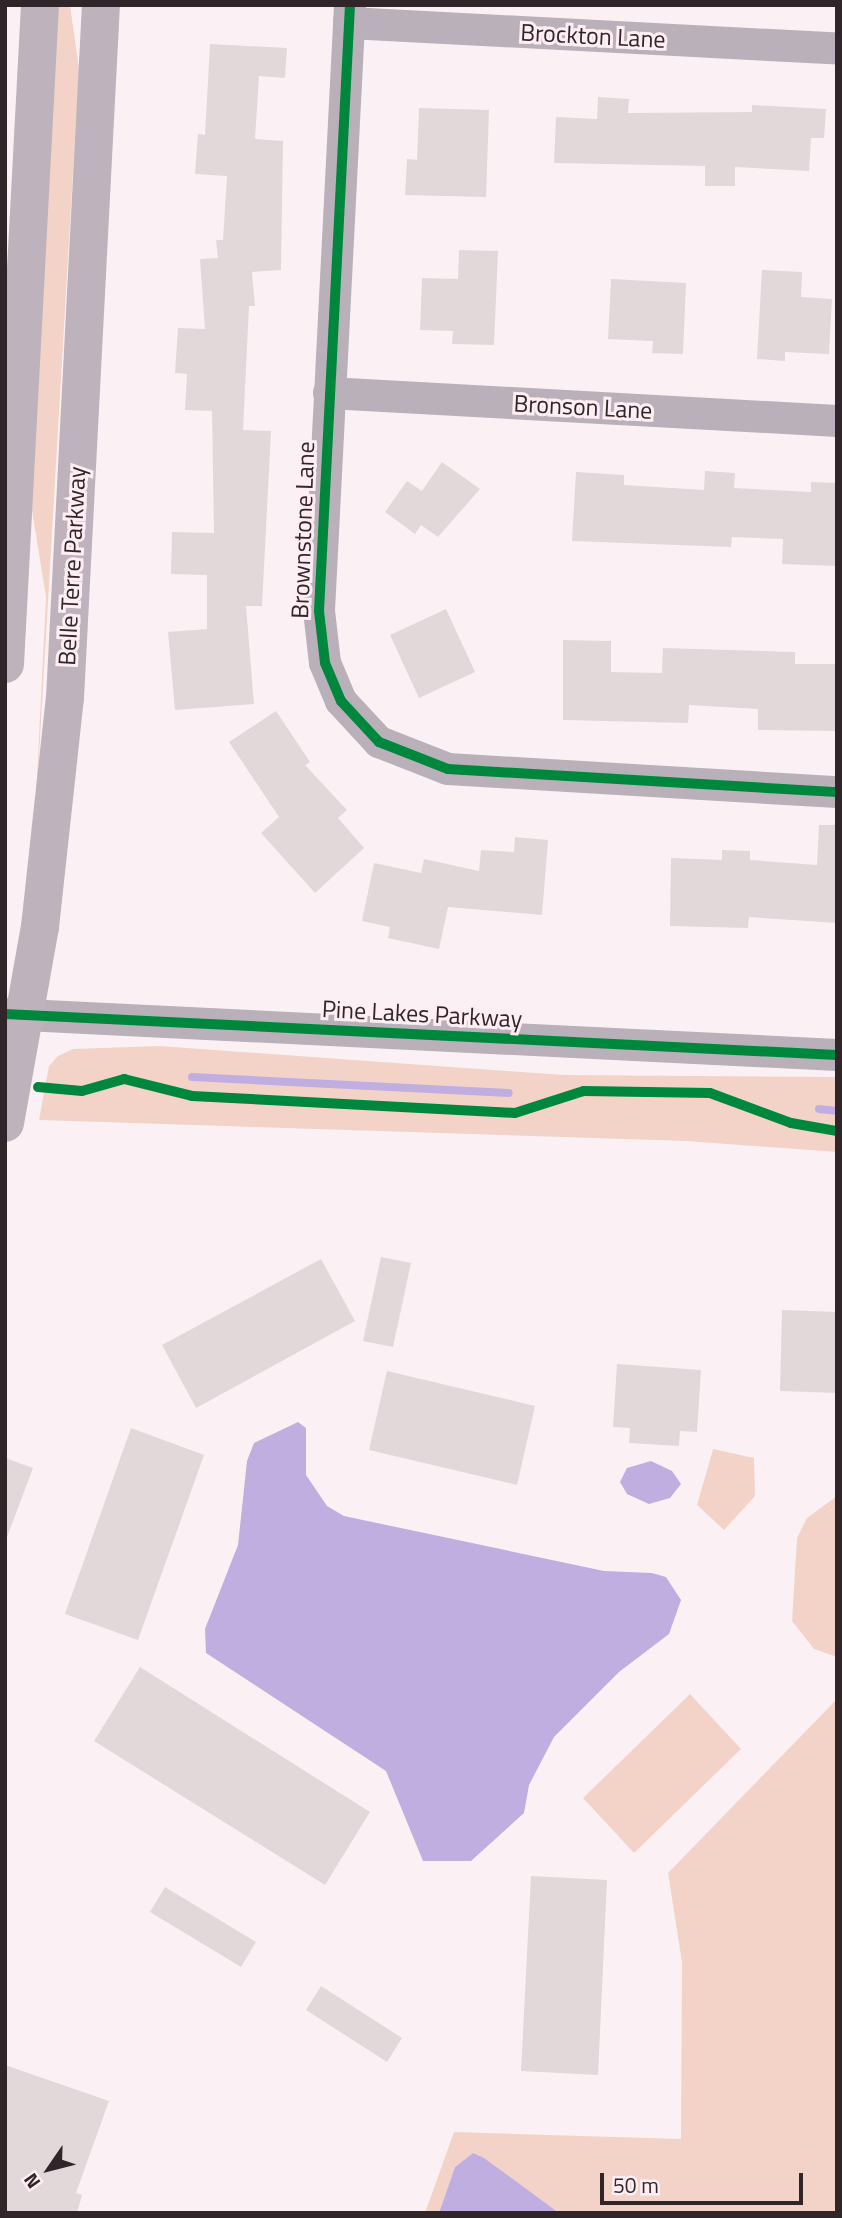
<!DOCTYPE html>
<html>
<head>
<meta charset="utf-8">
<style>
	body { margin:0 }
	#map { position:relative; width:842px; height:2218px; overflow:hidden; background:#fbf1f5; font-family:"Titillium Web",sans-serif }
	div>[style] { position:absolute }
	[style*='--x'] { left:calc(var(--x)*1px); top:calc(var(--y)*1px); width:calc(var(--w)*1px); rotate:calc(var(--a)*1deg) }
	.green>* { inset:0; background:#f3d3c8 }
	.water>* { inset:0; background:#c0aee0 }
	.stream>* { height:8px; margin:-4px; padding:0 4px; transform-origin:4px; border-radius:4px; background:#c0aee0 }
	.building>* { inset:0; background:#e2d8d9 }
	.minor>* { height:32px; margin:-16px; padding:0 16px; transform-origin:16px; border-radius:16px; background:#bab0ba }
	.major>* { height:38px; margin:-19px; padding:0 19px; transform-origin:19px; border-radius:19px; background:#beb3bc }
	.cycleway>* { height:10px; margin:-5px; padding:0 5px; transform-origin:5px; border-radius:5px; background:#00873e }
	span { translate:-50% -50%; white-space:nowrap; text-align:center; line-height:1.15; -webkit-text-stroke:6px #ffedf4; paint-order:stroke }
	.street-label { font-size:24px; color:#30262a }
	.frame { position:absolute; inset:0; border:7px solid #30262a; pointer-events:none }
	.north { position:absolute; left:14px; top:2134px; width:70px; height:70px; -webkit-text-stroke:5px #ffedf4; paint-order:stroke; rotate:235deg; font-size:19px; font-weight:700; line-height:28px; text-align:center; color:#30262a }
	.north::after { content:''; display:block; margin:auto; width:24px; height:32px; background:#30262a; clip-path:polygon(50% 0,100% 100%,50% 72%,0 100%) }
	.scale { position:absolute; left:600px; top:2173px; width:203px; height:32px; box-sizing:border-box; border:4px solid #30262a; border-top:0; padding-left:9px; font-size:21px; line-height:24px; white-space:nowrap; color:#30262a; -webkit-text-stroke:5px #ffedf4; paint-order:stroke }
</style>
</head>
<body>
<div id="map">
	<div class="green">
		<div style="clip-path:polygon(57px 5px,70px 5px,79px 69px,32px 876px,46px 597px,31px 504px)"></div>
		<div style="clip-path:polygon(159px 1046px,564px 1075px,837px 1077px,837px 1152px,686px 1141px,39px 1120px,49px 1066px,58px 1056px,73px 1049px)"></div>
		<div style="clip-path:polygon(713px 1449px,754px 1458px,755px 1496px,724px 1530px,697px 1505px)"></div>
		<div style="clip-path:polygon(837px 1496px,837px 1657px,814px 1649px,792px 1621px,797px 1538px,807px 1518px)"></div>
		<div style="clip-path:polygon(690px 1694px,741px 1749px,634px 1853px,583px 1798px)"></div>
		<div style="clip-path:polygon(837px 1699px,837px 2213px,559px 2213px,473px 2153px,455px 2167px,439px 2213px,425px 2213px,454px 2132px,681px 2139px,682px 1962px,668px 1873px)"></div>
	</div>
	<div class="water">
		<div style="clip-path:polygon(298px 1422px,306px 1428px,306px 1475px,327px 1506px,344px 1516px,604px 1571px,652px 1573px,666px 1577px,681px 1600px,669px 1634px,619px 1672px,554px 1737px,529px 1785px,524px 1813px,471px 1861px,423px 1861px,386px 1771px,206px 1653px,205px 1629px,238px 1545px,247px 1461px,254px 1443px)"></div>
		<div style="clip-path:polygon(651px 1461px,672px 1471px,681px 1484px,670px 1498px,649px 1504px,627px 1494px,620px 1482px,627px 1468px)"></div>
		<div style="clip-path:polygon(473px 2153px,484px 2158px,559px 2213px,439px 2213px,455px 2167px)"></div>
	</div>
	<div class="stream">
		<div style="--x:192;--y:1077;--w:317;--a:2.9"></div>
		<div style="--x:819;--y:1109;--w:18;--a:6"></div>
	</div>
	<div class="building">
		<div style="clip-path:polygon(210px 44px,287px 48px,285px 78px,259px 76px,255px 139px,283px 141px,281px 270px,252px 272px,255px 306px,249px 306px,243px 430px,271px 431px,262px 606px,246px 606px,254px 704px,175px 710px,168px 632px,207px 629px,207px 575px,171px 574px,172px 532px,214px 533px,212px 411px,185px 410px,187px 374px,175px 373px,178px 328px,205px 329px,200px 259px,218px 258px,216px 240px,223px 240px,227px 176px,195px 174px,198px 134px,205px 135px)"></div>
		<div style="clip-path:polygon(598px 97px,629px 99px,628px 113px,752px 112px,752px 105px,826px 109px,824px 138px,811px 138px,809px 171px,735px 167px,735px 186px,705px 186px,705px 166px,554px 163px,556px 117px,597px 119px)"></div>
		<div style="clip-path:polygon(419px 108px,489px 110px,486px 197px,405px 195px,407px 159px,417px 160px)"></div>
		<div style="clip-path:polygon(459px 250px,498px 251px,494px 345px,452px 344px,453px 331px,420px 330px,422px 278px,458px 279px)"></div>
		<div style="clip-path:polygon(762px 270px,802px 272px,801px 297px,832px 299px,829px 354px,785px 352px,785px 361px,757px 359px)"></div>
		<div style="clip-path:polygon(611px 279px,686px 283px,683px 354px,652px 353px,653px 341px,608px 339px)"></div>
		<div style="clip-path:polygon(442px 462px,480px 489px,438px 537px,421px 525px,415px 534px,385px 512px,407px 481px,422px 491px)"></div>
		<div style="clip-path:polygon(705px 471px,735px 473px,734px 488px,811px 492px,811px 482px,837px 483px,835px 566px,782px 564px,783px 539px,732px 537px,731px 547px,572px 541px,576px 472px,624px 475px,624px 485px,704px 490px)"></div>
		<div style="clip-path:polygon(446px 609px,475px 672px,419px 698px,390px 635px)"></div>
		<div style="clip-path:polygon(563px 640px,611px 641px,611px 672px,662px 673px,663px 648px,795px 652px,795px 664px,837px 664px,837px 731px,758px 730px,758px 709px,689px 705px,688px 723px,563px 720px)"></div>
		<div style="clip-path:polygon(276px 711px,310px 762px,305px 765px,347px 810px,338px 818px,364px 848px,315px 893px,261px 833px,279px 817px,229px 742px)"></div>
		<div style="clip-path:polygon(819px 825px,837px 825px,837px 923px,749px 917px,748px 928px,670px 926px,671px 858px,722px 860px,722px 850px,750px 851px,750px 860px,817px 865px)"></div>
		<div style="clip-path:polygon(515px 837px,548px 840px,542px 915px,448px 907px,439px 949px,388px 938px,390px 927px,362px 921px,374px 863px,421px 873px,424px 859px,479px 871px,481px 850px,514px 852px)"></div>
		<div style="clip-path:polygon(381px 1257px,411px 1263px,393px 1347px,363px 1341px)"></div>
		<div style="clip-path:polygon(321px 1259px,355px 1321px,196px 1408px,162px 1345px)"></div>
		<div style="clip-path:polygon(782px 1310px,837px 1312px,837px 1393px,780px 1391px)"></div>
		<div style="clip-path:polygon(617px 1364px,701px 1370px,697px 1432px,680px 1431px,679px 1446px,629px 1443px,630px 1428px,613px 1427px)"></div>
		<div style="clip-path:polygon(387px 1371px,535px 1406px,517px 1485px,369px 1450px)"></div>
		<div style="clip-path:polygon(131px 1428px,204px 1455px,138px 1640px,65px 1614px)"></div>
		<div style="clip-path:polygon(5px 1458px,33px 1468px,7px 1537px,5px 1537px)"></div>
		<div style="clip-path:polygon(140px 1667px,370px 1812px,325px 1885px,94px 1741px)"></div>
		<div style="clip-path:polygon(531px 1876px,607px 1880px,598px 2075px,521px 2071px)"></div>
		<div style="clip-path:polygon(165px 1887px,256px 1942px,241px 1967px,150px 1912px)"></div>
		<div style="clip-path:polygon(321px 1986px,402px 2038px,387px 2062px,306px 2010px)"></div>
		<div style="clip-path:polygon(5px 2065px,109px 2101px,76px 2193px,82px 2195px,77px 2213px,5px 2213px)"></div>
	</div>
	<div class="minor">
		<div style="--x:350;--y:5;--w:607;--a:92.93"></div>
		<div style="--x:319;--y:611;--w:52;--a:83.4"></div>
		<div style="--x:325;--y:663;--w:41;--a:67.2"></div>
		<div style="--x:341;--y:701;--w:56;--a:47.2"></div>
		<div style="--x:379;--y:742;--w:74;--a:21.4"></div>
		<div style="--x:448;--y:769;--w:390;--a:3.4"></div>
		<div style="--x:349;--y:23;--w:489;--a:3"></div>
		<div style="--x:329;--y:393;--w:509;--a:3.15"></div>
		<div style="--x:5;--y:1014;--w:833;--a:2.82"></div>
	</div>
	<div class="major">
		<div style="--x:5;--y:664;--w:660;--a:-86.96"></div>
		<div style="--x:5;--y:1123;--w:199;--a:-79.9"></div>
		<div style="--x:40;--y:927;--w:230;--a:-83.8"></div>
		<div style="--x:65;--y:698;--w:694;--a:-87.03"></div>
	</div>
	<div class="cycleway">
		<div style="--x:350;--y:5;--w:607;--a:92.93"></div>
		<div style="--x:319;--y:611;--w:52;--a:83.4"></div>
		<div style="--x:325;--y:663;--w:41;--a:67.2"></div>
		<div style="--x:341;--y:701;--w:56;--a:47.2"></div>
		<div style="--x:379;--y:742;--w:74;--a:21.4"></div>
		<div style="--x:448;--y:769;--w:390;--a:3.4"></div>
		<div style="--x:5;--y:1014;--w:833;--a:2.82"></div>
		<div style="--x:38;--y:1087;--w:44;--a:5.2"></div>
		<div style="--x:82;--y:1091;--w:44;--a:-15.9"></div>
		<div style="--x:124;--y:1079;--w:70;--a:14"></div>
		<div style="--x:192;--y:1096;--w:323;--a:3"></div>
		<div style="--x:515;--y:1113;--w:72;--a:-17.7"></div>
		<div style="--x:584;--y:1091;--w:126;--a:0.9"></div>
		<div style="--x:710;--y:1093;--w:86;--a:20.3"></div>
		<div style="--x:791;--y:1123;--w:47;--a:9.9"></div>
	</div>
	<div class="street-label">
		<span style="left:593px;top:36px;rotate:3deg">Brockton Lane</span>
		<span style="left:583px;top:407px;rotate:3deg">Bronson Lane</span>
		<span style="left:303px;top:530px;rotate:-88deg">Brownstone Lane</span>
		<span style="left:72px;top:566px;rotate:-87deg">Belle Terre Parkway</span>
		<span style="left:422px;top:1014px;rotate:3deg">Pine Lakes Parkway</span>
	</div>
	<div class="frame"></div>
	<div class="north">N</div>
	<div class="scale">50 m</div>
</div>
</body>
</html>
